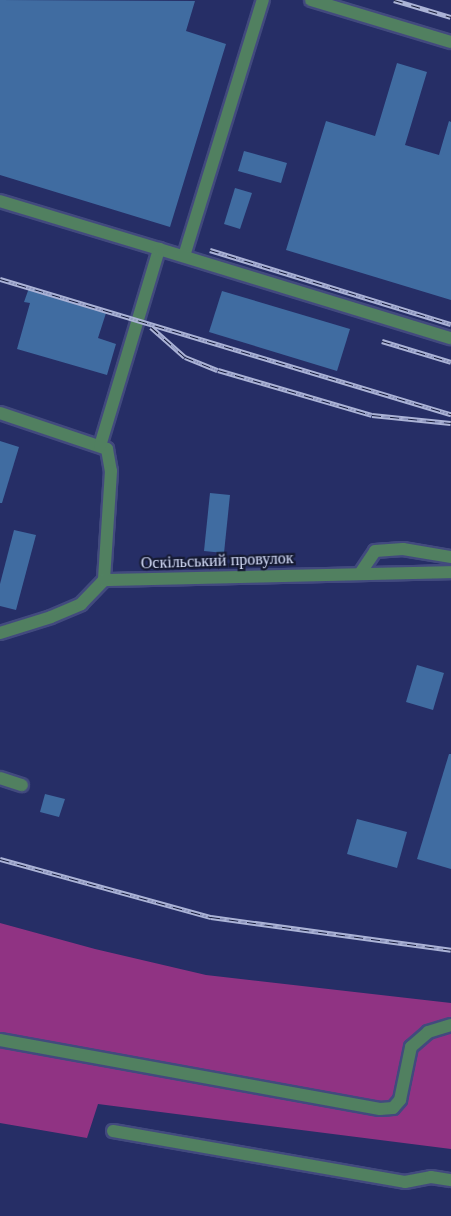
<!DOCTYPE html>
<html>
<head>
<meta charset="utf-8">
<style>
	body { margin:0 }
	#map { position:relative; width:451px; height:1216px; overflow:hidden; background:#262e66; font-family:"Libre Baskerville",serif }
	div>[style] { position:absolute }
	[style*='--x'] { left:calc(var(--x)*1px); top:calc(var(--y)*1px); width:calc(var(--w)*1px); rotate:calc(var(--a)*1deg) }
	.forest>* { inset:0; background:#903383 }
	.building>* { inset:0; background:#406ca1 }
	.roads { filter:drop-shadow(2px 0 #424a7e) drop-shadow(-2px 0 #424a7e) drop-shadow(0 2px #424a7e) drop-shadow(0 -2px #424a7e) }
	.minor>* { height:12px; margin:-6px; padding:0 6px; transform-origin:6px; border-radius:6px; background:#518060 }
	.rail>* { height:5px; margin-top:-2.5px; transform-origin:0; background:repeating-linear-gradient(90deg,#151a33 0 9px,#abb3d6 0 18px); box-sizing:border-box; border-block:2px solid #abb3d6 }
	span { translate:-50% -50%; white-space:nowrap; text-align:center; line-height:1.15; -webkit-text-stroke:4.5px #151a33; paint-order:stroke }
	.street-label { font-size:16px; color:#d8e0fc }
</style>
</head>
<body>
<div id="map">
	<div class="forest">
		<div style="clip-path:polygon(0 923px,95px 949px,206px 975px,451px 1003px,451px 1149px,98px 1104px,87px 1138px,0 1123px)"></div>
	</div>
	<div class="building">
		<div style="clip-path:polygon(0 0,195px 1px,186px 31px,226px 44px,170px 227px,0 175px)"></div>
		<div style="clip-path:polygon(397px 63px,427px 72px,405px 145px,439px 155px,449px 121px,451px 122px,451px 300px,286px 250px,326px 121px,375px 136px)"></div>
		<div style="clip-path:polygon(244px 151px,287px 163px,281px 183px,238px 171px)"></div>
		<div style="clip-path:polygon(235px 188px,252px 193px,240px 229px,224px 224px)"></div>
		<div style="clip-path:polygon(29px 288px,106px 313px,98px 338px,116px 344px,107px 375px,17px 349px,30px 303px,24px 302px)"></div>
		<div style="clip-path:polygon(222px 291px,350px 329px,337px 371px,209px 332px)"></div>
		<div style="clip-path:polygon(0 441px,19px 447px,2px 503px,0 503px)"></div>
		<div style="clip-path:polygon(210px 493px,230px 495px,224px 553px,204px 551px)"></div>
		<div style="clip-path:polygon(14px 530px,36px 535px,16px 610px,0 606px,0 584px)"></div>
		<div style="clip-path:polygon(417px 665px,444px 673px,433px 710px,406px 702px)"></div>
		<div style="clip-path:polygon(449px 754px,451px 754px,451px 869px,417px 859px)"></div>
		<div style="clip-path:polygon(45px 794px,65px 799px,59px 817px,40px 812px)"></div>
		<div style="clip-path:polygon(357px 819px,407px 832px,397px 868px,347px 854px)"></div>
	</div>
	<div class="roads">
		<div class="minor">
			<div style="--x:311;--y:0;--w:146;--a:16.7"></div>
			<div style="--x:0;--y:201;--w:166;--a:16.8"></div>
			<div style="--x:184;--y:256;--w:268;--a:-72.9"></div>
			<div style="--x:0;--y:413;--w:113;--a:18.6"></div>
			<div style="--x:107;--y:449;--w:22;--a:80"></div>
			<div style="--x:111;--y:471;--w:109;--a:93.7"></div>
			<div style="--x:100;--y:446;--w:206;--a:-73.3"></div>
			<div style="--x:159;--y:249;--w:305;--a:17"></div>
			<div style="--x:361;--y:572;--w:25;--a:-56"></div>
			<div style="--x:375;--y:551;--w:28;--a:-4"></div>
			<div style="--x:403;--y:549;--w:49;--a:9.5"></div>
			<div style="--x:0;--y:633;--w:53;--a:-17.4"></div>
			<div style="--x:51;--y:617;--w:33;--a:-23"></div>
			<div style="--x:81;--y:604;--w:33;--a:-46"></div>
			<div style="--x:104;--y:580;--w:347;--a:-1.3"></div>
			<div style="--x:0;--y:778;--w:23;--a:18"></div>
			<div style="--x:0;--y:1040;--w:386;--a:10.3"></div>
			<div style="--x:380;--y:1109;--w:13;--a:-4"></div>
			<div style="--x:393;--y:1108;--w:11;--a:-49"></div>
			<div style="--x:400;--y:1100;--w:54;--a:-78.3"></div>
			<div style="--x:411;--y:1047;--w:23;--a:-41"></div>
			<div style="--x:428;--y:1032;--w:24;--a:-17"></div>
			<div style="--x:113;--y:1131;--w:296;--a:9.9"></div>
			<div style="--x:405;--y:1182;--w:26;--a:-11"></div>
			<div style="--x:431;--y:1177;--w:20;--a:9"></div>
		</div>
	</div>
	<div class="rail">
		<div style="--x:394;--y:0;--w:59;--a:16.6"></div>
		<div style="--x:210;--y:250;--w:252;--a:17.1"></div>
		<div style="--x:0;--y:279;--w:471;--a:16.7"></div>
		<div style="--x:151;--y:327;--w:45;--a:41.4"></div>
		<div style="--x:185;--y:357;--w:35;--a:22"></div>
		<div style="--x:218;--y:370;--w:160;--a:16.3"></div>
		<div style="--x:372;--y:415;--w:79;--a:5.8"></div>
		<div style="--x:382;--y:341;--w:72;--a:16.9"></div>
		<div style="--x:0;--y:859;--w:219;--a:15.4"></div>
		<div style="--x:211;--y:917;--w:242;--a:7.8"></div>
	</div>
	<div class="street-label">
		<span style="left:217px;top:560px;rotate:-2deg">Оскільський провулок</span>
	</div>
</div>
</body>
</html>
